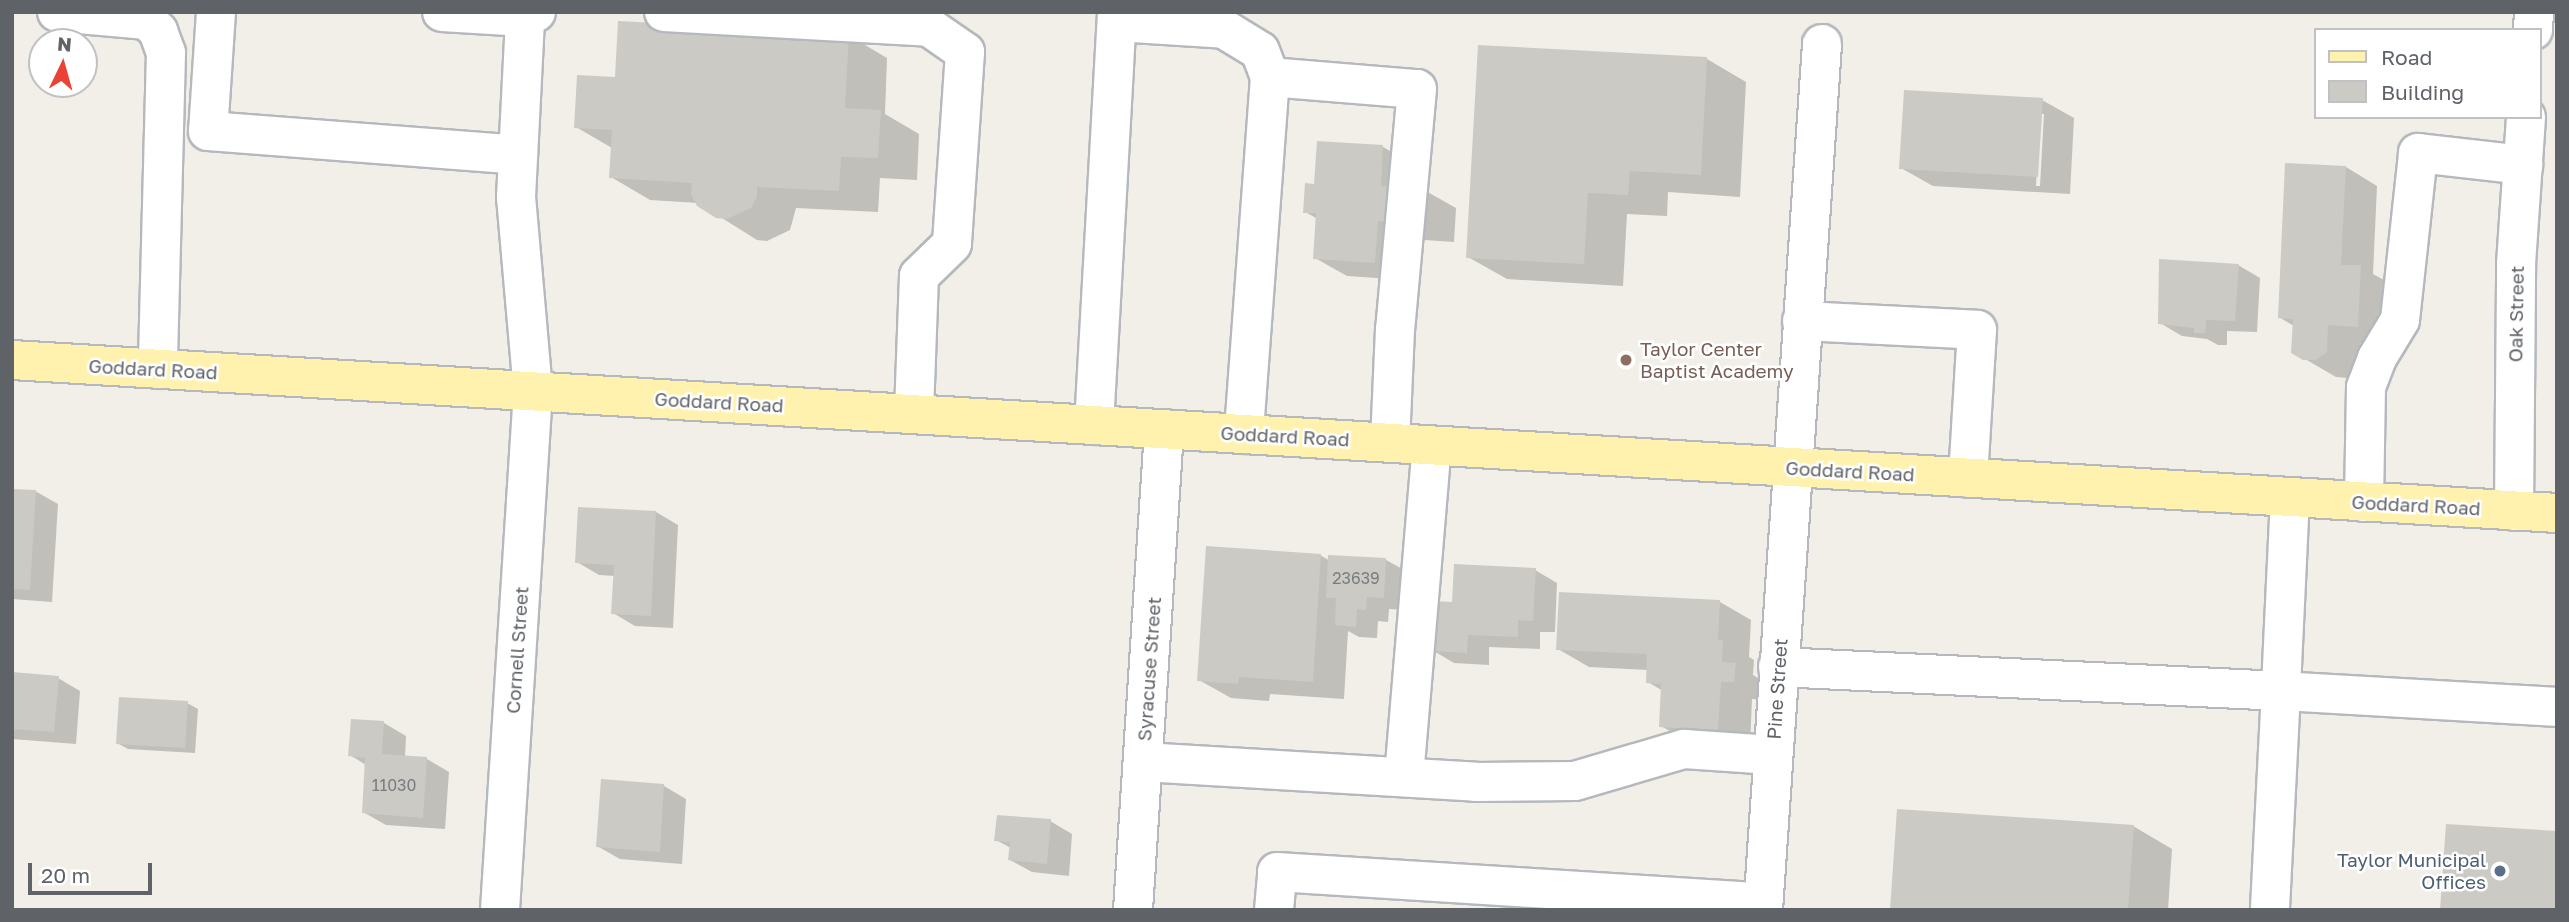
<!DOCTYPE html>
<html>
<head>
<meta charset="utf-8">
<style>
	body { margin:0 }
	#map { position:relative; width:2569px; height:922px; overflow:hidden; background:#f1efe8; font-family:"Golos Text",sans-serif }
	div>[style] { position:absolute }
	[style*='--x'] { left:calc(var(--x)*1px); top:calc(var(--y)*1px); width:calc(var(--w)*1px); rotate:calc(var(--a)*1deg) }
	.shadow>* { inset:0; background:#0003 }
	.building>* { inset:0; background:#cccac5 }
	.roads { filter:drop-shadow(2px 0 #b5b8bc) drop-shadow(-2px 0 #b5b8bc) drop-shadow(0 2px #b5b8bc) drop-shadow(0 -2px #b5b8bc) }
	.minor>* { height:38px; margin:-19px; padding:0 19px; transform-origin:19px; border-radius:19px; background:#fff }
	.major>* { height:38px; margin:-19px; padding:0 19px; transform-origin:19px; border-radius:19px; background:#fff2af }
	.dots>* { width:19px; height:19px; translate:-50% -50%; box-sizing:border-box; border:4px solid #fff; border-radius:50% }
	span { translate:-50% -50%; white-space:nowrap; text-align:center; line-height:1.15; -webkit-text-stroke:5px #fff; paint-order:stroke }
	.number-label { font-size:16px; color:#7a7d7f }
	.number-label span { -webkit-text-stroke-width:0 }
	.street-label { font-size:19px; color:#5f6368 }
	.education-label { font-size:19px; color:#785e54 }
	.left { translate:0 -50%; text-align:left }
	.service-label { font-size:19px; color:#4e5e75 }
	.right { translate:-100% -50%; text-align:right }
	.frame { position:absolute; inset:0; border:14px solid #5f6368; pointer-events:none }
	.legend { position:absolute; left:2314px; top:28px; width:228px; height:91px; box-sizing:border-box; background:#fff; border:2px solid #bfc1c3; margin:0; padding:9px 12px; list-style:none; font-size:21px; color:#5f6368 }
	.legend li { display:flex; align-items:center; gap:14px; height:35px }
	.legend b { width:35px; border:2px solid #bfc1c3 }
	.north { position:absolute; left:28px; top:28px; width:70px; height:70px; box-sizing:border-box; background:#fff; border:2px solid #bfc1c3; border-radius:50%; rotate:5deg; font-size:19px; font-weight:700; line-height:28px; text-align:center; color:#5f6368 }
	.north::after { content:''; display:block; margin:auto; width:24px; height:32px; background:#ea4335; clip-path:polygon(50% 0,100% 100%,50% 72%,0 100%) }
	.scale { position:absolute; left:28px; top:863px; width:124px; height:32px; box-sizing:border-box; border:4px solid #5f6368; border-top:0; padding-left:9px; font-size:21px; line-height:24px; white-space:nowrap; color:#5f6368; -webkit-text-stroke:5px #fff; paint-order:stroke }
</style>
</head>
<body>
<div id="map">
	<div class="shadow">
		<div style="clip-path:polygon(848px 35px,887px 58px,885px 114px,919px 134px,917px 180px,880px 178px,878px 212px,796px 208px,790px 230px,767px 241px,757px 240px,698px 203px,650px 200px,611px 177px,612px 148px,576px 127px,616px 78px)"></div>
		<div style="clip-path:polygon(1707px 59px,1746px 82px,1740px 197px,1668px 192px,1667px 216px,1627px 214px,1623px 286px,1507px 279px,1468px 257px)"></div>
		<div style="clip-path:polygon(evenodd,2042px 100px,2074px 118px,2070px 194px,1933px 186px,1901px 168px,2042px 100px,2040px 114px,2044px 114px,2040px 186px,2036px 186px,2040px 114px)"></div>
		<div style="clip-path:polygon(1383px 147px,1415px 165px,1424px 190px,1456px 208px,1454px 242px,1409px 239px,1406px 280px,1347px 276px,1315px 258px,1318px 219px,1305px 212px,1316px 186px)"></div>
		<div style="clip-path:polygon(2346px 167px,2377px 186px,2373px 274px,2393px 285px,2389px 344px,2360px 343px,2358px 370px,2348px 378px,2336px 377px,2293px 352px,2294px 326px,2279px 317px)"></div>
		<div style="clip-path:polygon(2238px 265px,2260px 278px,2257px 332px,2227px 331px,2227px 345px,2218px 345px,2207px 339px,2182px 336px,2160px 323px)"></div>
		<div style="clip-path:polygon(12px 490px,35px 491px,58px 504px,52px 602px,12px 599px)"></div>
		<div style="clip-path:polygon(580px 508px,656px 512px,678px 525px,673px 628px,635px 626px,613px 613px,615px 576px,599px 575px,577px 562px)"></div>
		<div style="clip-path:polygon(1320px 555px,1330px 561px,1386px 560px,1408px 572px,1406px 610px,1389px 609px,1388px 622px,1378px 621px,1377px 638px,1359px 637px,1348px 631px,1344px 699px,1270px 694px,1269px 701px,1231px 698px,1199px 680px)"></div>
		<div style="clip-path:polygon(1535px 570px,1557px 583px,1555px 632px,1540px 632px,1540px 649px,1489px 647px,1489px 665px,1454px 663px,1432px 650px,1454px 604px)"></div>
		<div style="clip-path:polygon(1720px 602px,1751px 620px,1749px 657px,1754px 660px,1753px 675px,1767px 683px,1766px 700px,1752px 699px,1750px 747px,1693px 744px,1661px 726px,1663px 691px,1648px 682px,1648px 670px,1589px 667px,1558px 649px)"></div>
		<div style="clip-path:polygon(12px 674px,58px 678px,80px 691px,76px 744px,12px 739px)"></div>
		<div style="clip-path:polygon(187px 703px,198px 709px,195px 753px,128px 749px,117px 743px)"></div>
		<div style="clip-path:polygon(352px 721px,384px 723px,406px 736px,405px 757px,427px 759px,449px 772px,445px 829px,386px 825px,363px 812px,366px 765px,350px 755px)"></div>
		<div style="clip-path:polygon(602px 781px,664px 786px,686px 799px,682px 864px,620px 859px,597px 846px)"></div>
		<div style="clip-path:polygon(1050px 821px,1072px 834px,1069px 876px,1032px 872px,1010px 860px,1011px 848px,996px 840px)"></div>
		<div style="clip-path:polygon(2133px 826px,2172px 849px,2168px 910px,1892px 910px)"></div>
	</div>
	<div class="building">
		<div style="clip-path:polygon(618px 21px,849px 33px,845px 108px,881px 110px,878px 158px,841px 157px,839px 191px,757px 187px,757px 197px,751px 208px,727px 219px,716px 218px,697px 206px,691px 194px,692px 183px,609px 178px,612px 130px,574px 128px,577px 75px,615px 77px)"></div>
		<div style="clip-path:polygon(1478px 45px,1707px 57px,1701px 175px,1630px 171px,1628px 195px,1588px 193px,1584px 264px,1466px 258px)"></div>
		<div style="clip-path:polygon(1904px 90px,2043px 98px,2038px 177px,1899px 169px)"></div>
		<div style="clip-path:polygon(1317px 141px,1383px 145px,1381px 186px,1425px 188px,1423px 225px,1378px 221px,1375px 263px,1313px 259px,1316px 213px,1303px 213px,1305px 183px,1314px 184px)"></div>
		<div style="clip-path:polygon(2285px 163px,2346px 166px,2341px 265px,2361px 265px,2358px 327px,2328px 325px,2327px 352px,2316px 360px,2303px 360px,2291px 353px,2293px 319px,2278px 318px)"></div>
		<div style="clip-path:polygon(2159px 259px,2239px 264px,2235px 321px,2206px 320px,2205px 333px,2194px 333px,2194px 328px,2158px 324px)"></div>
		<div style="clip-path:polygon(12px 489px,36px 490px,30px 590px,12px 589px)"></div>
		<div style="clip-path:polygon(578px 507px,656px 511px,651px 616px,611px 614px,614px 565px,575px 563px)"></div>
		<div style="clip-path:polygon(1206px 546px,1321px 554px,1313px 682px,1239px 677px,1238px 684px,1197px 681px)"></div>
		<div style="clip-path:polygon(1328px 555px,1386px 558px,1384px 598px,1367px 597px,1366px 610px,1357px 609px,1356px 627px,1335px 625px,1336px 598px,1326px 598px)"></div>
		<div style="clip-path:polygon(1454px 564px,1536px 568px,1533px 621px,1518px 620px,1518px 637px,1468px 635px,1467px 653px,1430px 651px,1432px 601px,1452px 602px)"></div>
		<div style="clip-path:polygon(1559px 592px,1720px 600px,1718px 640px,1723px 640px,1722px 662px,1736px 663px,1734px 682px,1721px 682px,1718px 730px,1659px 727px,1661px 684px,1646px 683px,1647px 654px,1556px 650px)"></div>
		<div style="clip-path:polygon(12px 672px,59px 676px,54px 732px,12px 729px)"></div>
		<div style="clip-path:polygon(119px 697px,188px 701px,185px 748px,116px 744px)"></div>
		<div style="clip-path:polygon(351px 719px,384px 721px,382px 754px,427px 757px,423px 818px,362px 813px,365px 758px,348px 756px)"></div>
		<div style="clip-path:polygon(601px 779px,664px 784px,660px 852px,596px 847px)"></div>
		<div style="clip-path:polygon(1897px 809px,2134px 825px,2128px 910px,1890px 910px)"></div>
		<div style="clip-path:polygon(997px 815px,1051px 819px,1047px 864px,1008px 860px,1010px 842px,994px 841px)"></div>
		<div style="clip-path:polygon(2446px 824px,2557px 831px,2557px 910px,2440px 910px)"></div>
	</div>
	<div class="roads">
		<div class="minor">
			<div style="--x:57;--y:12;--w:90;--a:5.1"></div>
			<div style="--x:147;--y:20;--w:16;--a:45"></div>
			<div style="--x:158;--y:31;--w:23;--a:70"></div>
			<div style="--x:166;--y:53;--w:316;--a:91.5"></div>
			<div style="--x:216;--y:12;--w:119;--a:93.8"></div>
			<div style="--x:208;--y:131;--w:311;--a:4.4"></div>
			<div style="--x:442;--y:12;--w:83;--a:3.4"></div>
			<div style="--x:664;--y:12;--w:265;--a:3.2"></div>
			<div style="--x:929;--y:27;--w:44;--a:34.8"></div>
			<div style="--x:965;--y:52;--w:192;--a:93.9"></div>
			<div style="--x:952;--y:244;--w:46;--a:135.9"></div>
			<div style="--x:919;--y:276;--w:138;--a:92.1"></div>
			<div style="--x:1117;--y:22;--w:107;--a:3.7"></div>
			<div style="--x:1224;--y:29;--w:42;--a:31.4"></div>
			<div style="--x:1260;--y:51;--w:28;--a:69"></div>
			<div style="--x:1270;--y:77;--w:358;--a:94.2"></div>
			<div style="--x:2533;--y:30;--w:18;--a:-87"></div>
			<div style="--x:1270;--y:77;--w:147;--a:4.7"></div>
			<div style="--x:1417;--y:89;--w:241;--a:95.2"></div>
			<div style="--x:1395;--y:329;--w:114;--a:92.5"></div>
			<div style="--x:1802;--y:321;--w:175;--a:2.9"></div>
			<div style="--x:1977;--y:330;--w:148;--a:93.5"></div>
			<div style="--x:1094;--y:425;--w:414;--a:-86.8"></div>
			<div style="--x:2290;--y:497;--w:194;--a:92.7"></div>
			<div style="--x:2281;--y:691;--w:276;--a:3.3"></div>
			<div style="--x:2364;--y:502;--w:115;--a:-89"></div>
			<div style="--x:2366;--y:387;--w:31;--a:-69"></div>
			<div style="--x:2377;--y:358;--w:44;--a:-58.8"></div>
			<div style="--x:2400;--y:320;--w:168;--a:-83.8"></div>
			<div style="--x:2418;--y:153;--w:106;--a:6.5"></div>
			<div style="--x:2514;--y:511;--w:247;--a:-89.5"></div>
			<div style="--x:2516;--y:264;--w:147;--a:-86.1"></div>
			<div style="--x:1778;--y:667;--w:504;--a:2.73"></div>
			<div style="--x:2281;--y:691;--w:219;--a:92.9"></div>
			<div style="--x:1143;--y:762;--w:334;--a:3.4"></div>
			<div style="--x:1476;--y:782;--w:99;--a:-0.6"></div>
			<div style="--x:1575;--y:781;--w:114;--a:-16.4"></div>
			<div style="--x:1684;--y:749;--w:88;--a:3.9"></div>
			<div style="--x:1404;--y:777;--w:332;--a:-85.2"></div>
			<div style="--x:500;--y:910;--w:520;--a:-86.36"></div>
			<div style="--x:533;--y:391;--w:195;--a:-95"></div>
			<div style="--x:516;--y:197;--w:180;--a:-87.1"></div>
			<div style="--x:525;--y:17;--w:12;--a:-24"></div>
			<div style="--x:1133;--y:910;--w:482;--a:-86.3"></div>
			<div style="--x:1274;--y:910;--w:38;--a:-85"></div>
			<div style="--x:1277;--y:872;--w:487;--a:3.6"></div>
			<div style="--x:1763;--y:910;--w:868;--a:-86.1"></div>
		</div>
		<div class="major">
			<div style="--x:12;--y:360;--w:2550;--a:3.44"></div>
		</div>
	</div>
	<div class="dots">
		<div style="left:1626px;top:360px;background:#8d6e63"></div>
		<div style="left:2500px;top:871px;background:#5c6f8a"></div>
	</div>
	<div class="number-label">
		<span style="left:1356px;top:578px">23639</span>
		<span style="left:394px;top:785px">11030</span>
	</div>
	<div class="street-label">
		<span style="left:2516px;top:314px;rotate:-89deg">Oak Street</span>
		<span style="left:153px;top:369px;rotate:3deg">Goddard Road</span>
		<span style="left:719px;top:402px;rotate:3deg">Goddard Road</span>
		<span style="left:1285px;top:436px;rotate:3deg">Goddard Road</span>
		<span style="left:1850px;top:471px;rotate:3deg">Goddard Road</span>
		<span style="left:2416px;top:505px;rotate:3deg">Goddard Road</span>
		<span style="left:517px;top:650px;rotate:-86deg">Cornell Street</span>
		<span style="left:1149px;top:669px;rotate:-86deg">Syracuse Street</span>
		<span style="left:1777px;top:689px;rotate:-86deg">Pine Street</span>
	</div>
	<div class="education-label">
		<span class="left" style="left:1640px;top:360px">Taylor Center<br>Baptist Academy</span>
	</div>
	<div class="service-label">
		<span class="right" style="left:2486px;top:871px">Taylor Municipal<br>Offices</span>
	</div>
	<div class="frame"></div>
	<ul class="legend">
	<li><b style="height:9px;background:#fff2af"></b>Road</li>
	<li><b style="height:19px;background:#cccac5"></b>Building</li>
	</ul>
	<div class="north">N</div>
	<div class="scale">20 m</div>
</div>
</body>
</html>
